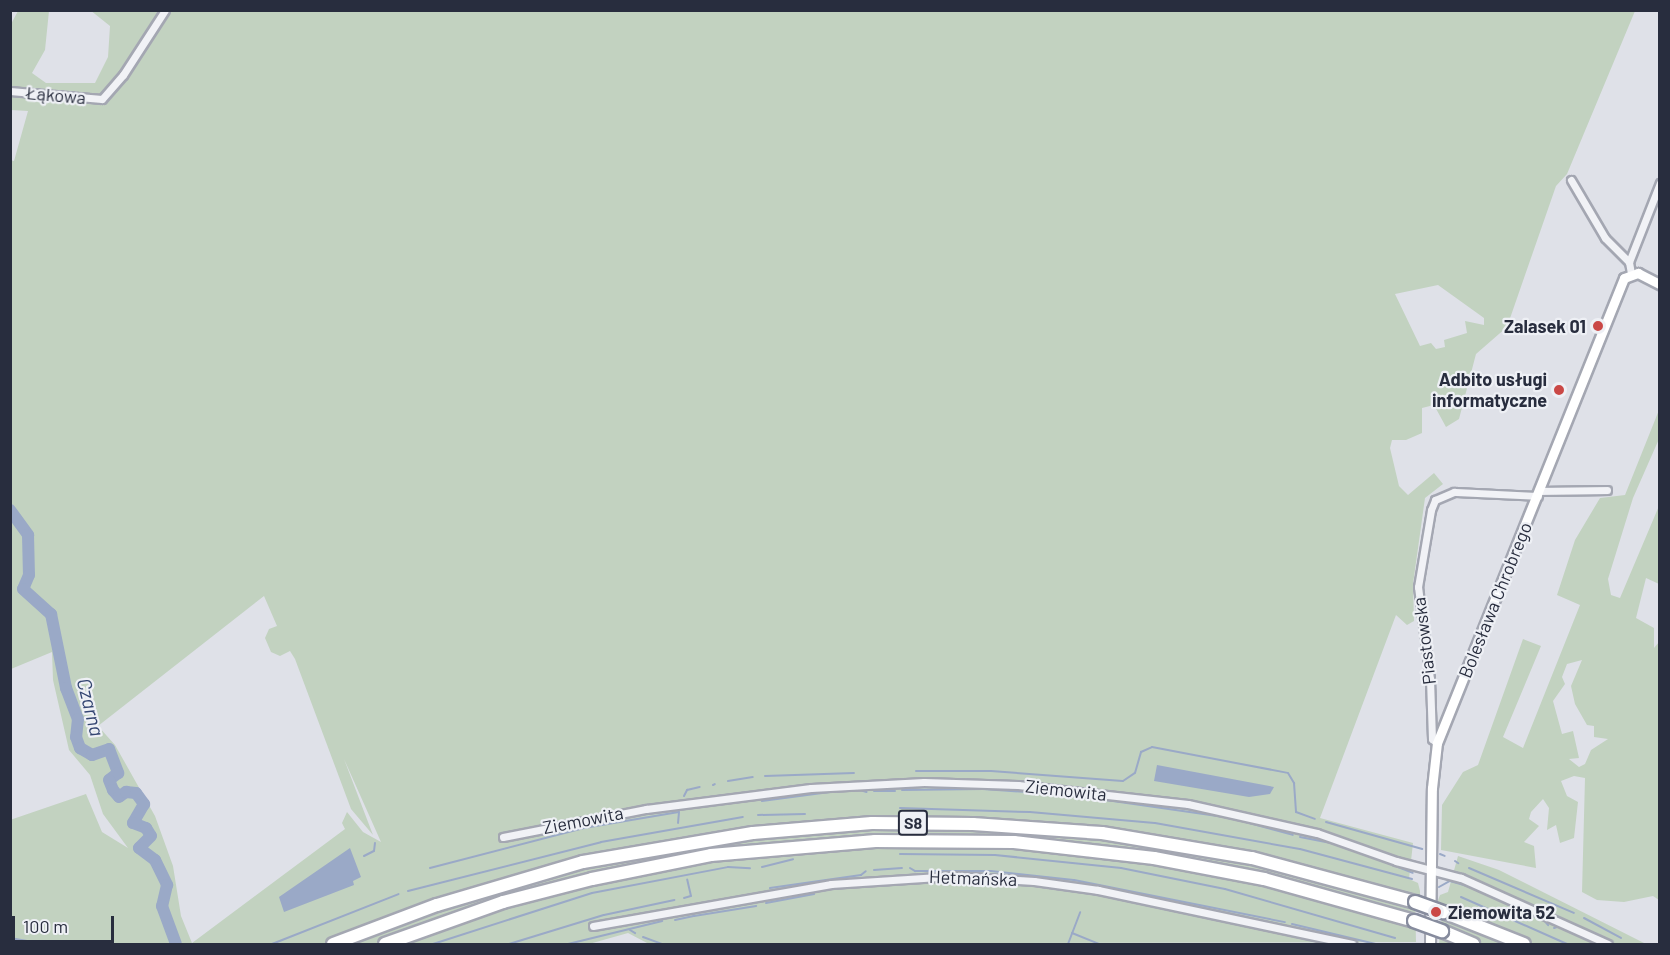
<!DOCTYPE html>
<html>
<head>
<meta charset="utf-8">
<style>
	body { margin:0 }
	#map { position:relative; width:1670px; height:955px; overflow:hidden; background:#dfe1e8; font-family:Barlow,sans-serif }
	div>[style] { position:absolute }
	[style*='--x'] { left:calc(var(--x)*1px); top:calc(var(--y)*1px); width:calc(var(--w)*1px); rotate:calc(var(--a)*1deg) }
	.green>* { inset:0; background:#c2d2c0 }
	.water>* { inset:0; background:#9aa9c7 }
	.stream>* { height:2px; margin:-1px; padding:0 1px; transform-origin:1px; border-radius:1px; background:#9aa9c7 }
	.river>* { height:12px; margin:-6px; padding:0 6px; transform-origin:6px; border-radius:6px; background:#9aa9c7 }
	.roads { filter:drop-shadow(2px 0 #a4a7b2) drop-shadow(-2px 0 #a4a7b2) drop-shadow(0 2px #a4a7b2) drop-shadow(0 -2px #a4a7b2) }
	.street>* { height:7px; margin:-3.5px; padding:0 3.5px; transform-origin:3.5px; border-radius:3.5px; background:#f1f2f6 }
	.secondary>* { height:9px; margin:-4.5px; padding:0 4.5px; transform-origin:4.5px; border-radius:4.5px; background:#fff }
	.highway>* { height:12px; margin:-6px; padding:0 6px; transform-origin:6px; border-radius:6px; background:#fff }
	.bridges { filter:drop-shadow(2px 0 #878c9e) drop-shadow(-2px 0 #878c9e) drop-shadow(0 2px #878c9e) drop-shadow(0 -2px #878c9e) }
	.highway-bridge>* { height:12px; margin:-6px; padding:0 6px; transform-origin:6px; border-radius:6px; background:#fff }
	.dots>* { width:16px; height:16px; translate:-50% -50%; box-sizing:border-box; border:3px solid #eef0f5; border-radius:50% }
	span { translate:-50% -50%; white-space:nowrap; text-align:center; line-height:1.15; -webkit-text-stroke:4.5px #eef0f5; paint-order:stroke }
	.shield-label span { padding:2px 4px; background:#eef0f5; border:2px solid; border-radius:4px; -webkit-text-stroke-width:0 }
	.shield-label { font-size:16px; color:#282d3e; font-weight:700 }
	.street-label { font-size:18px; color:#282d3e }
	.poi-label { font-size:18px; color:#282d3e; font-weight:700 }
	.right { translate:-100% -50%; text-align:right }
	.left { translate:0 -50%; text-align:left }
	.water-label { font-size:20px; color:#334571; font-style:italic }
	.frame { position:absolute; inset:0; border:12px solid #282d3e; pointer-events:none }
	.scale { position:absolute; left:12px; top:916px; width:102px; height:27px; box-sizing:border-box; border:3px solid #282d3e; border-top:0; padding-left:8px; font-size:18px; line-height:21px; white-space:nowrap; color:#282d3e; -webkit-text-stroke:4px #eef0f5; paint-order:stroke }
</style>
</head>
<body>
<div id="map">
	<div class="green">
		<div style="clip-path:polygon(evenodd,90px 10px,1635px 11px,1567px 174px,1556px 186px,1507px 327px,1476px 354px,1459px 419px,1446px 427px,1434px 405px,1422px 408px,1422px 433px,1406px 440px,1392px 440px,1390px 448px,1399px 486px,1408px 495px,1434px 473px,1443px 484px,1425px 498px,1413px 584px,1414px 621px,1407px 625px,1396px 615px,1320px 818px,1413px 843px,1409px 879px,1418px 883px,1420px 891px,1420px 897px,1415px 896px,1416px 942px,649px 944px,628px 933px,589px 944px,11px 944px,10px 820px,86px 794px,102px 832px,128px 848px,103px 814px,90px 775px,69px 750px,53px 680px,52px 652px,11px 669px,10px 160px,14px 161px,28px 111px,11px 110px,11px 24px,18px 11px,49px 11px,45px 50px,32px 73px,46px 83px,95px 83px,108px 57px,110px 26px,90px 10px,1438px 285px,1484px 318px,1484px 325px,1465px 321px,1467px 333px,1444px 340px,1445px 347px,1436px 349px,1431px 343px,1420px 346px,1395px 294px,1438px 285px,90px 10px,264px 596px,277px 626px,269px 629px,265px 638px,271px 652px,280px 656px,290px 651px,295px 659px,351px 809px,373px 835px,344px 759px,381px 842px,363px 832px,347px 812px,342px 823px,345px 829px,192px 943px,181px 916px,173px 866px,155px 816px,115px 745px,98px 726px,264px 596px)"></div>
		<div style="clip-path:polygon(evenodd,1659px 410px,1659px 439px,1633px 498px,1608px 579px,1611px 595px,1620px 598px,1659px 506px,1659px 584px,1646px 578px,1636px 618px,1654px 628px,1654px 648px,1659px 642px,1659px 900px,1653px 896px,1624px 902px,1597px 900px,1582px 892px,1585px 778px,1574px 776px,1561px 781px,1567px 796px,1578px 802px,1574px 838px,1560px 843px,1556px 825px,1547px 830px,1549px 808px,1543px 799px,1531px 812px,1529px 819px,1539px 826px,1524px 842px,1534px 846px,1536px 868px,1441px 850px,1442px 805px,1463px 772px,1478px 765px,1523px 639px,1541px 646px,1503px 737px,1523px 748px,1580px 605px,1557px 595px,1575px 540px,1600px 498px,1625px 495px,1659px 410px,1582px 660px,1571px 686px,1575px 704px,1587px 725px,1594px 726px,1594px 737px,1608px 739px,1591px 750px,1585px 764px,1579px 767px,1569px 759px,1579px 758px,1573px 731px,1562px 734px,1553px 701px,1565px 684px,1562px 677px,1567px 664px,1582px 660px)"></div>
		<div style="clip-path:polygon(1458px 856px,1499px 870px,1646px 944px,1439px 944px,1443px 906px,1437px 903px,1440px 895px,1448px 892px)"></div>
	</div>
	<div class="water">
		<div style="clip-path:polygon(1157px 765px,1274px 787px,1270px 794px,1249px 797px,1154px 781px)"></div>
		<div style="clip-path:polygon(350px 848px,361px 877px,353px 881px,354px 885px,284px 912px,279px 897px)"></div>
	</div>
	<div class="stream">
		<div style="--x:916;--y:771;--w:75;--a:0"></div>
		<div style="--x:991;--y:771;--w:132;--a:4.3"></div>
		<div style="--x:1123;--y:781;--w:14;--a:-34"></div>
		<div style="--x:1135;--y:773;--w:22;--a:-74"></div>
		<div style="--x:1141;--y:752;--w:12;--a:-24"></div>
		<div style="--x:1152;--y:747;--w:138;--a:10.8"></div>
		<div style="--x:1288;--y:773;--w:12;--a:59"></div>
		<div style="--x:1294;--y:783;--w:29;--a:86"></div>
		<div style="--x:1296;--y:812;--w:20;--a:20"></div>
		<div style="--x:765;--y:776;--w:89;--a:-1.9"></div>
		<div style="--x:728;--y:781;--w:25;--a:-9"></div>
		<div style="--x:713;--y:785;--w:2;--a:-27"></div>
		<div style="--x:857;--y:789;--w:10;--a:17"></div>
		<div style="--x:902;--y:790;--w:81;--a:-0.7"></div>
		<div style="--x:983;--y:789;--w:88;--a:3.9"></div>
		<div style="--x:1071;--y:795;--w:162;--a:8.2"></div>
		<div style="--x:1231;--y:818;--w:64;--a:15.3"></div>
		<div style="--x:874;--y:791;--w:21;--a:0"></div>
		<div style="--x:684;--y:796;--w:7;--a:-63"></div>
		<div style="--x:687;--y:790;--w:13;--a:-13"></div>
		<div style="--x:762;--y:801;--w:91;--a:-7.6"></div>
		<div style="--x:900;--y:808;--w:130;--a:1.8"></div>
		<div style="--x:1030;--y:812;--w:125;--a:5"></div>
		<div style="--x:1155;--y:823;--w:147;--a:10.2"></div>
		<div style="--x:1300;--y:849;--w:116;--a:15"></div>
		<div style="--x:758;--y:815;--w:47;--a:-1.2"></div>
		<div style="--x:1326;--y:822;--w:100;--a:15.7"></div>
		<div style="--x:1300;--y:837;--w:42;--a:11"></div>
		<div style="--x:1355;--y:850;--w:62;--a:21.6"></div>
		<div style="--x:900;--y:854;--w:95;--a:0.6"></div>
		<div style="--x:995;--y:855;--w:127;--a:5.9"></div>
		<div style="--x:1121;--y:868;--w:106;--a:11.4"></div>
		<div style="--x:1225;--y:889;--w:177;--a:16.1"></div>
		<div style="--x:1440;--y:854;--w:5;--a:22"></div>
		<div style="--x:364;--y:856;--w:11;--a:-27"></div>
		<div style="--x:374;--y:851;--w:8;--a:-83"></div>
		<div style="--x:1455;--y:861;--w:4;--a:34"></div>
		<div style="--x:762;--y:867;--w:32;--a:-14"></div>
		<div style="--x:430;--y:868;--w:159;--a:-14.6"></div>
		<div style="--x:584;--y:828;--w:96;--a:-9.6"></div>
		<div style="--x:679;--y:812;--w:11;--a:95"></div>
		<div style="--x:910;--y:868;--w:6;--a:31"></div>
		<div style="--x:915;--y:871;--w:76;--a:0"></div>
		<div style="--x:991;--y:871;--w:83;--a:6.2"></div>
		<div style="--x:1074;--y:880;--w:215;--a:11.3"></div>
		<div style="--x:1469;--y:868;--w:114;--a:23.2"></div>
		<div style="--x:874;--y:870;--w:28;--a:-4"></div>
		<div style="--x:1439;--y:887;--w:13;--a:-29"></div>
		<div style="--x:1450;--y:881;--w:18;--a:16"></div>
		<div style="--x:1467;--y:886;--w:83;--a:23.5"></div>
		<div style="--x:1543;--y:919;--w:8;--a:50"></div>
		<div style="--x:770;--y:888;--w:92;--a:-8.1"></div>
		<div style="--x:861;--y:875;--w:6;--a:-39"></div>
		<div style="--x:408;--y:891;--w:199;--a:-14.2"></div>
		<div style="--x:601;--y:842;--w:144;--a:-10"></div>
		<div style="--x:1461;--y:897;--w:116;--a:23.9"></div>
		<div style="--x:684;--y:898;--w:7;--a:-16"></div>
		<div style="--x:691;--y:896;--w:17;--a:-103"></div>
		<div style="--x:766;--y:903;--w:49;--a:-10.6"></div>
		<div style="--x:694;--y:916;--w:63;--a:-9.2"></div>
		<div style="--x:1584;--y:918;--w:42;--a:28.4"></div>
		<div style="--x:675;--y:920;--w:19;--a:-12"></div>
		<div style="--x:694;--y:916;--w:3;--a:-108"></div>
		<div style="--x:1292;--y:924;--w:86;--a:13.4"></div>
		<div style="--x:1554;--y:928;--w:7;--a:-16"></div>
		<div style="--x:1561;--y:926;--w:39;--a:27"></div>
		<div style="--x:630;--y:930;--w:6;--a:31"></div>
		<div style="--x:1072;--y:933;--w:29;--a:22"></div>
		<div style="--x:643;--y:937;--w:20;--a:20"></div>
		<div style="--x:10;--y:938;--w:36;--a:10"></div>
		<div style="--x:272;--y:944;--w:136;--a:-21.5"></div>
		<div style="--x:433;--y:944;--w:167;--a:-17.8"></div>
		<div style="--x:592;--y:893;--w:138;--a:-10.8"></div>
		<div style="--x:728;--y:867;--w:22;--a:3"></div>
		<div style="--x:509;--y:944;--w:99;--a:-17"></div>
		<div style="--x:604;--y:915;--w:72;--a:-12.1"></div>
		<div style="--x:568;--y:944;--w:97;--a:-13.7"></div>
		<div style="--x:1068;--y:944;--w:34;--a:-69"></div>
		<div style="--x:1631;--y:944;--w:2;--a:0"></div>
	</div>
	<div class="river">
		<div style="--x:10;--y:510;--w:31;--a:54"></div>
		<div style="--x:28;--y:535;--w:40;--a:88.6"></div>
		<div style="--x:29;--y:575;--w:15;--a:113"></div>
		<div style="--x:23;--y:589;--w:38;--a:42"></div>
		<div style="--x:51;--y:614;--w:76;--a:78.5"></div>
		<div style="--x:66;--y:688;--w:33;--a:69"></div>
		<div style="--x:78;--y:719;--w:18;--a:96"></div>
		<div style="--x:76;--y:737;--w:12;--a:70"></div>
		<div style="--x:80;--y:748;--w:14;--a:30"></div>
		<div style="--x:92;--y:755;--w:18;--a:-19"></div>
		<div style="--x:109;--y:749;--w:26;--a:69"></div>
		<div style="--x:118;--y:773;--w:11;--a:142"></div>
		<div style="--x:109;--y:780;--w:11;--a:68"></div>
		<div style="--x:113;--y:790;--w:9;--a:49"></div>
		<div style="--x:119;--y:797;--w:9;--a:-36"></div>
		<div style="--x:126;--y:792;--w:10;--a:6"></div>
		<div style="--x:136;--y:793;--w:14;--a:54"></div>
		<div style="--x:144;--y:804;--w:22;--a:120"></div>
		<div style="--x:133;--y:823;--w:14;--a:21"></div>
		<div style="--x:146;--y:828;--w:9;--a:58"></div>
		<div style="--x:151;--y:836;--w:17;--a:135"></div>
		<div style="--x:139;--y:848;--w:20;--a:37"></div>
		<div style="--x:155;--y:860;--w:28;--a:64"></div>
		<div style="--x:167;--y:885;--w:22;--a:103"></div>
		<div style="--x:162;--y:906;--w:40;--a:69.8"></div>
	</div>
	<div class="roads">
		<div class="street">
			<div style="--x:10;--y:91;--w:92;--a:5"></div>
			<div style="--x:102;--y:99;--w:32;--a:-49"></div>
			<div style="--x:123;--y:75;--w:77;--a:-57.1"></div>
			<div style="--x:1571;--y:180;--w:67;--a:59.6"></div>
			<div style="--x:1605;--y:238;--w:34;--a:45"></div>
			<div style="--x:1629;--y:262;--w:11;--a:80"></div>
			<div style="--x:1629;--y:262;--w:85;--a:-68.6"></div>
			<div style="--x:1540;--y:491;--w:67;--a:-0.9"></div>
			<div style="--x:1437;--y:743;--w:6;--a:-141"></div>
			<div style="--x:1432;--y:739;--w:60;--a:-91.9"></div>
			<div style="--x:1430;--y:679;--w:93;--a:-97.4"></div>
			<div style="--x:1418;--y:587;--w:78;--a:-80.4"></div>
			<div style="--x:1431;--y:510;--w:11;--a:-68"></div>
			<div style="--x:1435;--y:500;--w:21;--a:-23"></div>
			<div style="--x:1454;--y:492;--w:84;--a:2.7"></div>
			<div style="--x:503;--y:837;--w:146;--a:-11.1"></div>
			<div style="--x:646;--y:809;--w:166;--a:-7.3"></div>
			<div style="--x:811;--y:788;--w:113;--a:-3"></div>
			<div style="--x:924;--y:782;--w:94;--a:1.8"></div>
			<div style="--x:1018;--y:785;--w:171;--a:6.4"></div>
			<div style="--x:1188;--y:804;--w:132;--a:12.7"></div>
			<div style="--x:1317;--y:833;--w:84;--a:19.5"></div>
			<div style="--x:1396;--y:861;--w:67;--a:14.7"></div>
			<div style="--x:1461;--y:878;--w:161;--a:24.2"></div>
			<div style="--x:593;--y:926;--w:242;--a:-10"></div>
			<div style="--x:831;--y:884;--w:123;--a:-3.7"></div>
			<div style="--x:954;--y:876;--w:80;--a:3.6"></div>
			<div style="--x:1034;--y:881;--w:65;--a:8"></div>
			<div style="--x:1098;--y:890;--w:260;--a:12"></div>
		</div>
		<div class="secondary">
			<div style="--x:1430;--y:944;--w:156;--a:-89.3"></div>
			<div style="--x:1432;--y:788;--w:45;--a:-83.7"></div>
			<div style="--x:1437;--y:743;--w:501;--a:-68.09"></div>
			<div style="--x:1624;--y:278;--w:15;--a:-20"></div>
			<div style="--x:1638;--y:273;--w:25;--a:27"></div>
		</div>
		<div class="highway">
			<div style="--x:1443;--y:912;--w:87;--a:21.6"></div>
			<div style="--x:1442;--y:931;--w:34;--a:23"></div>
			<div style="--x:333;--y:944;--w:111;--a:-20.6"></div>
			<div style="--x:437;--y:905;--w:152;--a:-16.4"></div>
			<div style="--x:583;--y:862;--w:172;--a:-9.7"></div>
			<div style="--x:753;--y:833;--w:119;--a:-4.8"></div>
			<div style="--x:872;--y:823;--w:101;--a:0.6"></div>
			<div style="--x:973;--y:824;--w:129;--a:4"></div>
			<div style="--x:1102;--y:833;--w:152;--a:9.5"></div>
			<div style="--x:1252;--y:858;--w:169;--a:15.1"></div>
			<div style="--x:385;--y:944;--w:125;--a:-19.6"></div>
			<div style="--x:503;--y:902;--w:92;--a:-14.5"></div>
			<div style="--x:592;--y:879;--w:121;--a:-11.4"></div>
			<div style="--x:711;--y:855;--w:165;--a:-4.9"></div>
			<div style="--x:875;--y:841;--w:139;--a:0.4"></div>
			<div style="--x:1014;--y:842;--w:141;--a:6.5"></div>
			<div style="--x:1154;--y:858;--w:112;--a:10.8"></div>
			<div style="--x:1264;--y:879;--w:156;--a:15.6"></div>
		</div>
	</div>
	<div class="bridges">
		<div class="highway-bridge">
			<div style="--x:1415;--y:902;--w:30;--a:20"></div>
			<div style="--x:1414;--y:921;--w:30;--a:20"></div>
		</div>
	</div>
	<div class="dots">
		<div style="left:1598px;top:326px;background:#ca4846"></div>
		<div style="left:1559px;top:390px;background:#ca4846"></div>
		<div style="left:1436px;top:912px;background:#ca4846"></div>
	</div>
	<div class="shield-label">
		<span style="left:913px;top:823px">S8</span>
	</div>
	<div class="street-label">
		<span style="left:56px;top:95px;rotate:5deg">Łąkowa</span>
		<span style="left:1495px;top:600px;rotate:-68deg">Bolesława Chrobrego</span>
		<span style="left:1424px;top:641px;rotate:-97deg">Piastowska</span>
		<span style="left:1066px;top:790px;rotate:6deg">Ziemowita</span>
		<span style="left:583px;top:820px;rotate:-11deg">Ziemowita</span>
		<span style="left:973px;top:878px;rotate:2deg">Hetmańska</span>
	</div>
	<div class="poi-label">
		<span class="right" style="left:1586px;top:326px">Zalasek 01</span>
		<span class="right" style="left:1547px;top:390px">Adbito usługi<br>informatyczne</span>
		<span class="left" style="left:1448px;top:912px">Ziemowita 52</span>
	</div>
	<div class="water-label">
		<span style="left:91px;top:707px;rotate:76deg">Czarna</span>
	</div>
	<div class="frame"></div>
	<div class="scale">100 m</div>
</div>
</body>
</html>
